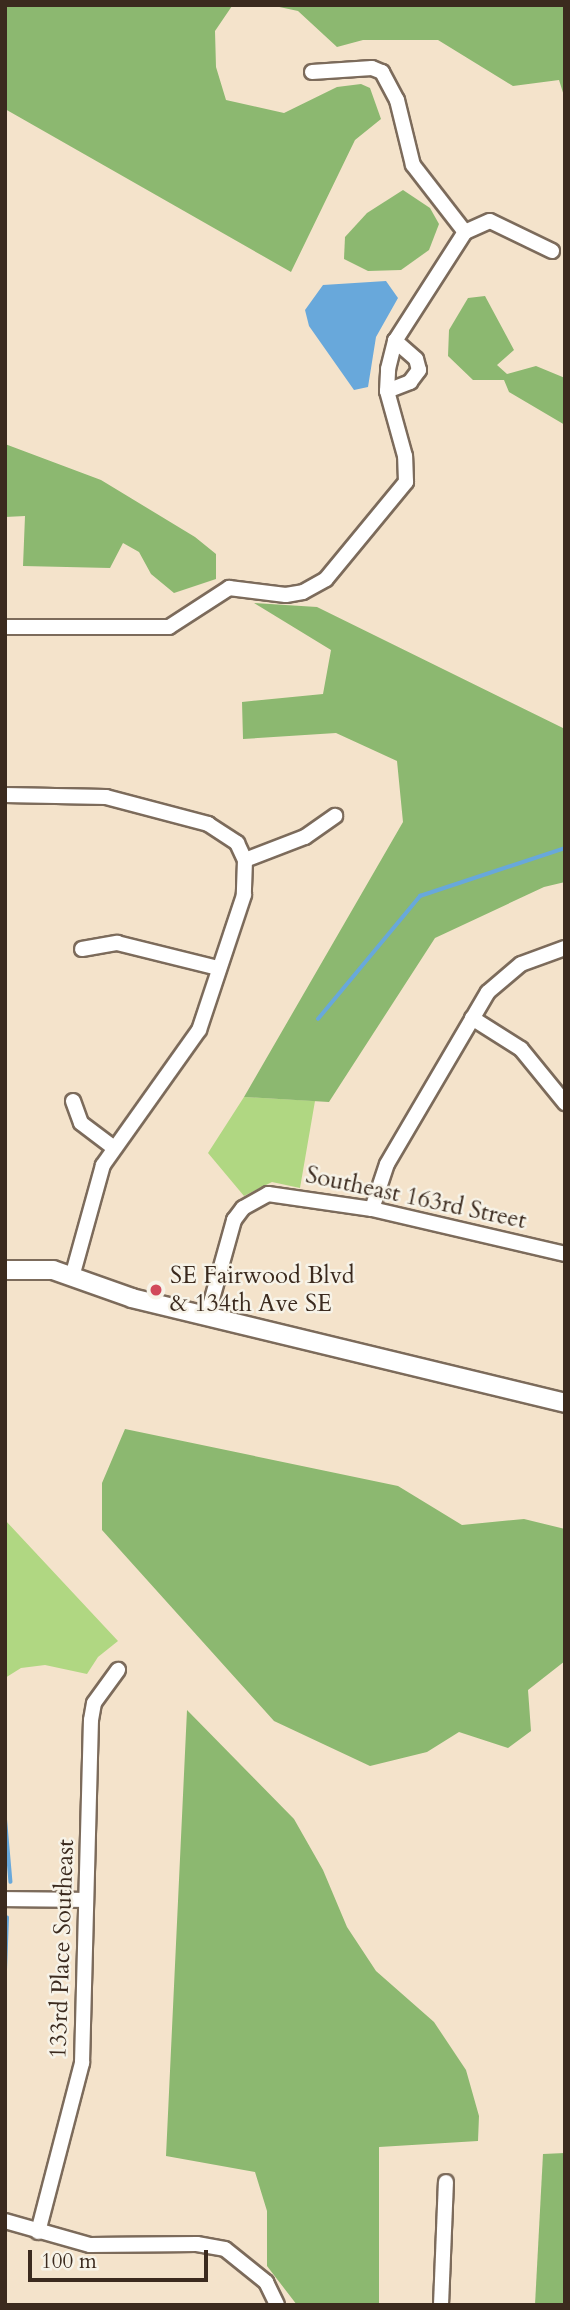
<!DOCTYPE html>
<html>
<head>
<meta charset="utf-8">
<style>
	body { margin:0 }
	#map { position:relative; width:570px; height:2310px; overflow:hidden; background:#f4e3cb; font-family:Cardo,serif }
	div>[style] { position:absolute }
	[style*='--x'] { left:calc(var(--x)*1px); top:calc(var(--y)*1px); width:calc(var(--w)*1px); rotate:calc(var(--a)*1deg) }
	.green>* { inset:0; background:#b0d782 }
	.forest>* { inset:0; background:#8cb870 }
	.water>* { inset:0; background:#68a8db }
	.stream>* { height:3.5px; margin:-1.75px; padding:0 1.75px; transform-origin:1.75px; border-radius:1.75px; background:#68a8db }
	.roads { filter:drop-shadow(2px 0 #7c6b5b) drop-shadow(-2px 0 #7c6b5b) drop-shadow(0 2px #7c6b5b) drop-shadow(0 -2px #7c6b5b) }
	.minor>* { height:14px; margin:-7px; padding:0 7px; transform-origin:7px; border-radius:7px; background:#fff }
	.tertiary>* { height:18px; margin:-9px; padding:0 9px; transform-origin:9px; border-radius:9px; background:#fff }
	.dots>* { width:19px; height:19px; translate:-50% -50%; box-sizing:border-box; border:4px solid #f7f3e8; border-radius:50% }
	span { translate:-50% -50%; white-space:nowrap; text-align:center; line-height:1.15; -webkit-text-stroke:5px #f7f3e8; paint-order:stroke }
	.street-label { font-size:24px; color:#3b2a1e }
	.poi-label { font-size:24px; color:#3b2a1e }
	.left { translate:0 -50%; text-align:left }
	.frame { position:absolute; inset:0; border:7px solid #3b2a1e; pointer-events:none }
	.scale { position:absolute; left:28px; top:2250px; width:180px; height:32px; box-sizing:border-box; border:4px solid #3b2a1e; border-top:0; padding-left:9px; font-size:21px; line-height:24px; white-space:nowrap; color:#3b2a1e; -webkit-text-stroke:5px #f7f3e8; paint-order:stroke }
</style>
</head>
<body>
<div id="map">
	<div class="green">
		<div style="clip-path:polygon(244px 1097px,315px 1101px,300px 1188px,272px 1182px,244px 1196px,208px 1153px)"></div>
		<div style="clip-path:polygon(5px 1520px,118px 1641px,98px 1657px,87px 1674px,45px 1665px,21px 1668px,5px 1678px)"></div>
	</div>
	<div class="forest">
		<div style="clip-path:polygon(5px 5px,241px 5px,232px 6px,215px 31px,216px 67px,226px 100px,284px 113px,337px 87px,361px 84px,370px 88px,381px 119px,355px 140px,291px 272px,5px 109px)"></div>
		<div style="clip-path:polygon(270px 5px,565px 5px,565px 99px,559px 80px,513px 86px,438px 40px,363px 40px,337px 47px,298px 11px)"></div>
		<div style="clip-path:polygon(403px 190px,430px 208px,439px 224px,429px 250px,401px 270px,368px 271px,344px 259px,345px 237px,367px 213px)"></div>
		<div style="clip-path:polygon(485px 296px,514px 350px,497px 365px,507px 374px,536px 366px,565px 378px,565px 425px,509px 392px,504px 380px,473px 380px,448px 356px,449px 330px,468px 298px)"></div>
		<div style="clip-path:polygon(5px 444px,101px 480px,195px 537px,216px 554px,216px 579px,174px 593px,151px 574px,139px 552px,123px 543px,110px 568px,23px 566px,25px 516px,5px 517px)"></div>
		<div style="clip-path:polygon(254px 603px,317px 607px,565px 729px,565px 882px,544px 887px,435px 938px,329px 1102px,244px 1097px,403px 822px,397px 761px,336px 733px,243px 739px,242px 702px,323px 694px,331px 650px)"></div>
		<div style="clip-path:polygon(125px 1429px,398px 1486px,462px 1525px,524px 1519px,565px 1529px,565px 1661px,528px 1690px,531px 1731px,508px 1748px,459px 1732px,427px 1752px,370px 1766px,274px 1721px,102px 1530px,102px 1483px)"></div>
		<div style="clip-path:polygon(187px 1710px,294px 1819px,323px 1870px,347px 1927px,376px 1971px,434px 2022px,466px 2070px,479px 2116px,478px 2141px,379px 2147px,379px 2305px,297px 2305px,267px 2266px,267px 2211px,255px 2172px,166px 2156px)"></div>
		<div style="clip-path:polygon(565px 2153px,565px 2305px,535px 2305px,543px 2154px)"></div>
	</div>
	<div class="water">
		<div style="clip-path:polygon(386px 281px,398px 298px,376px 337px,368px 387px,354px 390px,309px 326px,305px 310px,323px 285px)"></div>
	</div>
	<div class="stream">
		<div style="--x:318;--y:1019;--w:160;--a:-50.3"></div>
		<div style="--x:420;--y:896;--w:153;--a:-18.3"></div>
		<div style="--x:5;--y:1814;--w:68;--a:85"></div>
		<div style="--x:5;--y:1970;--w:52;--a:-87.8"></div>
	</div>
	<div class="roads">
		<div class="minor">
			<div style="--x:312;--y:72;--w:60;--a:-3.8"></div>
			<div style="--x:372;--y:68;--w:11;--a:22"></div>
			<div style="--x:382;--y:72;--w:32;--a:62"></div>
			<div style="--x:397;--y:100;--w:67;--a:76.2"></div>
			<div style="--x:413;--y:165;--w:85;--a:52.2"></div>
			<div style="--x:387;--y:391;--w:25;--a:-21"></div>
			<div style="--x:410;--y:382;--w:15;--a:-53"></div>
			<div style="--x:419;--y:370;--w:11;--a:-105"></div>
			<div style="--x:416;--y:359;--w:28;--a:-139"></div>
			<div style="--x:5;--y:627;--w:164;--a:0"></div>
			<div style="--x:169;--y:627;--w:72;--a:-33"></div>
			<div style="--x:229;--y:588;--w:57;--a:7"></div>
			<div style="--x:286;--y:595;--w:17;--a:-10"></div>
			<div style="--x:303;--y:592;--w:26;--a:-29"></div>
			<div style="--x:326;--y:579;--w:126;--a:-50.5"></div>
			<div style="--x:406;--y:482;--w:26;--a:-92"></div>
			<div style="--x:405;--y:456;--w:67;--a:-105.5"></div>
			<div style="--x:387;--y:391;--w:22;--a:-87"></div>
			<div style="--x:388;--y:369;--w:29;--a:-76"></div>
			<div style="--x:395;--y:341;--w:130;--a:-57.3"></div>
			<div style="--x:465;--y:232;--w:27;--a:-24"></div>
			<div style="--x:490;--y:221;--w:69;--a:25.8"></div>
			<div style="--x:5;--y:795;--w:101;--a:1.1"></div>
			<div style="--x:106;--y:797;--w:106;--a:14.8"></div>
			<div style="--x:208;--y:824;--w:35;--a:33"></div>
			<div style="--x:237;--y:843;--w:19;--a:65"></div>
			<div style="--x:245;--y:860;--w:35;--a:92"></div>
			<div style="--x:244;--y:895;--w:142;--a:108.4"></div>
			<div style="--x:199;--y:1030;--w:166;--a:125.4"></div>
			<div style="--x:103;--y:1165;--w:116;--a:105.5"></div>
			<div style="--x:245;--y:860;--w:64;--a:-21"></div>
			<div style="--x:305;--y:837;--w:37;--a:-35"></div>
			<div style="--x:82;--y:949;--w:36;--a:-10"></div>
			<div style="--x:117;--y:943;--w:104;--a:13.9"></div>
			<div style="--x:472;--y:1018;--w:58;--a:32.3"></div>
			<div style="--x:521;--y:1049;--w:70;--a:50.8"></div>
			<div style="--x:73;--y:1101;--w:23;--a:70"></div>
			<div style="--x:81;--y:1123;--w:40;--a:37"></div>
			<div style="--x:372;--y:1209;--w:47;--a:-71.6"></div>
			<div style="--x:387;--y:1164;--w:199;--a:-59.6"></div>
			<div style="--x:488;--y:992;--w:43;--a:-40.3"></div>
			<div style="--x:521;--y:964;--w:47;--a:-20"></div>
			<div style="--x:207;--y:1317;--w:101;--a:-74.4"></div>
			<div style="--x:234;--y:1220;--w:15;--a:-53"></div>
			<div style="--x:243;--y:1208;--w:29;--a:-29"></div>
			<div style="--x:268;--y:1194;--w:105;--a:8.2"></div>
			<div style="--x:372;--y:1209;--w:198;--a:13.1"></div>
			<div style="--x:5;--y:1899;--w:81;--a:0.7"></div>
			<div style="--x:5;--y:2221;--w:88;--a:15.8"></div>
			<div style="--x:90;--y:2245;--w:107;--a:-0.5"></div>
			<div style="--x:197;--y:2244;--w:28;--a:10"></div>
			<div style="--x:225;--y:2249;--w:53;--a:38.8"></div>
			<div style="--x:266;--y:2282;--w:25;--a:64"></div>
			<div style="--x:38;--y:2232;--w:175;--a:-75.4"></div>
			<div style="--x:82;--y:2063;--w:343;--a:-88.5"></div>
			<div style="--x:91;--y:1720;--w:17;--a:-80"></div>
			<div style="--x:94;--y:1703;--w:41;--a:-54"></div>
			<div style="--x:441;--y:2305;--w:123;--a:-87.7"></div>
		</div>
		<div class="tertiary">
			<div style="--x:5;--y:1270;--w:48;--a:0"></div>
			<div style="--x:53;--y:1270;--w:84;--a:19.5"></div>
			<div style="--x:132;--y:1298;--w:446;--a:13.6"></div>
		</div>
	</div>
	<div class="dots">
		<div style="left:156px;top:1290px;background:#d1495b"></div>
	</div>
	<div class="street-label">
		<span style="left:416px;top:1198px;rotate:12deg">Southeast 163rd Street</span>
		<span style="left:62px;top:1949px;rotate:-88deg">133rd Place Southeast</span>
	</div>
	<div class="poi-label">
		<span class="left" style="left:170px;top:1290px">SE Fairwood Blvd<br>&amp; 134th Ave SE</span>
	</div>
	<div class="frame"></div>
	<div class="scale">100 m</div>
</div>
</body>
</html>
